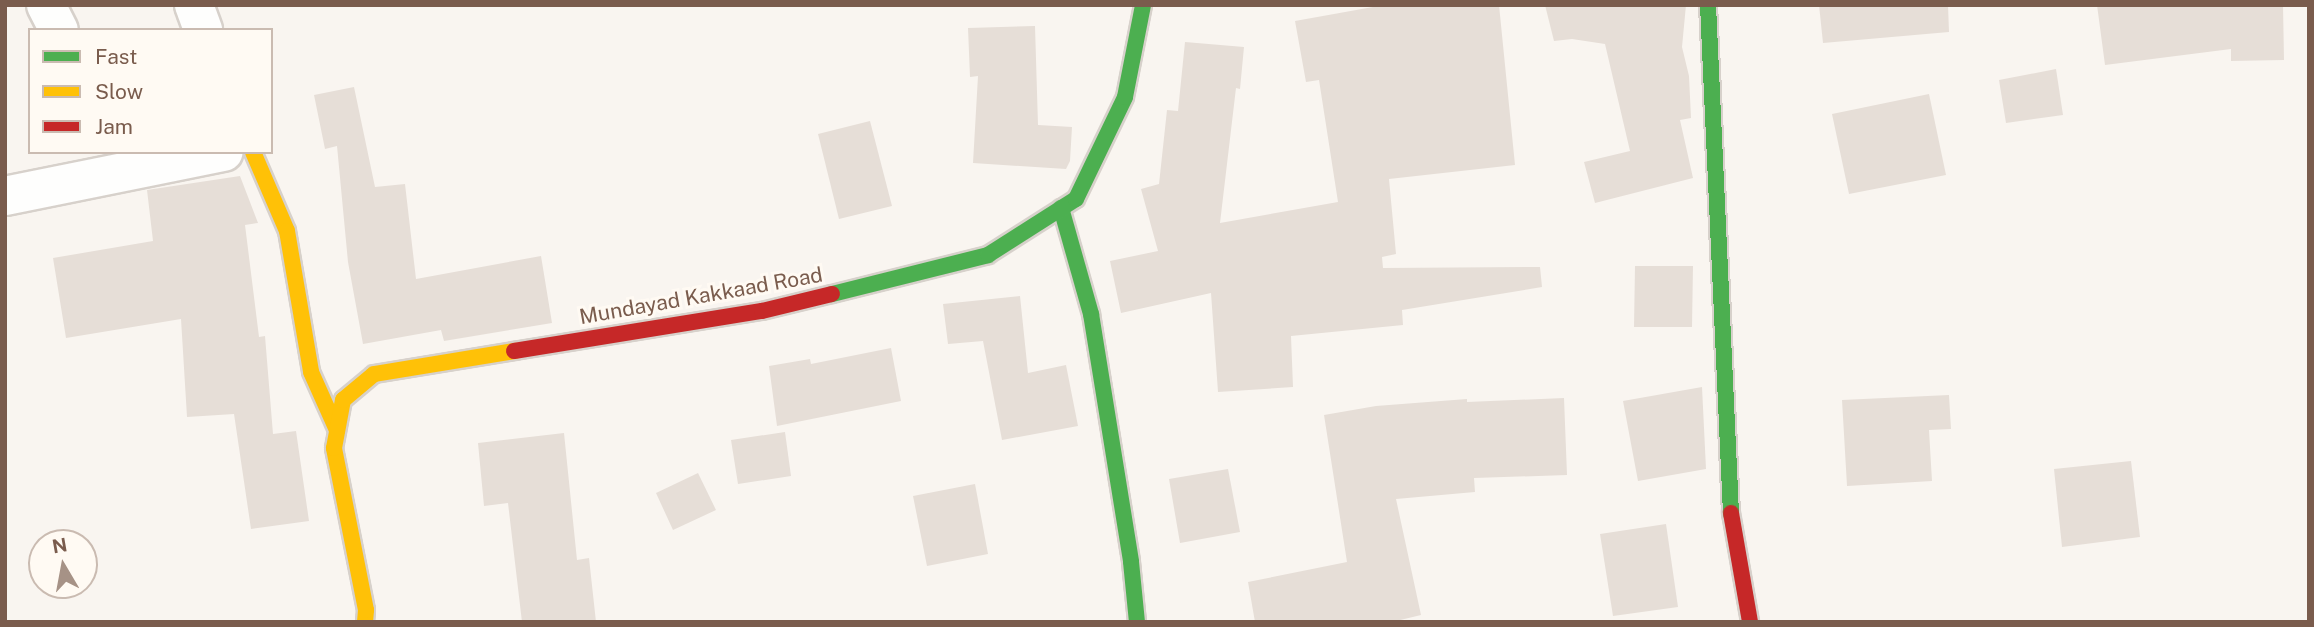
<!DOCTYPE html>
<html>
<head>
<meta charset="utf-8">
<style>
	body { margin:0 }
	#map { position:relative; width:2314px; height:627px; overflow:hidden; background:#f9f5f0; font-family:"Public Sans",sans-serif }
	div>[style] { position:absolute }
	[style*='--x'] { left:calc(var(--x)*1px); top:calc(var(--y)*1px); width:calc(var(--w)*1px); rotate:calc(var(--a)*1deg) }
	.building>* { inset:0; background:#e6ded7 }
	.roads { filter:drop-shadow(2px 0 #d7d1cb) drop-shadow(-2px 0 #d7d1cb) drop-shadow(0 2px #d7d1cb) drop-shadow(0 -2px #d7d1cb) }
	.street>* { height:38px; margin:-19px; padding:0 19px; transform-origin:19px; border-radius:19px; background:#fefefd }
	.fast>* { height:16px; margin:-8px; padding:0 8px; transform-origin:8px; border-radius:8px; background:#4caf50 }
	.slow>* { height:16px; margin:-8px; padding:0 8px; transform-origin:8px; border-radius:8px; background:#ffc107 }
	.jam>* { height:16px; margin:-8px; padding:0 8px; transform-origin:8px; border-radius:8px; background:#c62828 }
	span { translate:-50% -50%; white-space:nowrap; text-align:center; line-height:1.15; -webkit-text-stroke:6px #fffaf3; paint-order:stroke }
	.street-label { font-size:21px; color:#7a5c4d }
	.frame { position:absolute; inset:0; border:7px solid #7a5c4d; pointer-events:none }
	.legend { position:absolute; left:28px; top:28px; width:245px; height:126px; box-sizing:border-box; background:#fffaf3; border:2px solid #cabbb1; margin:0; padding:9px 12px; list-style:none; font-size:21px; color:#7a5c4d }
	.legend li { display:flex; align-items:center; gap:14px; height:35px }
	.legend b { width:35px; border:2px solid #cabbb1 }
	.north { position:absolute; left:28px; top:529px; width:70px; height:70px; box-sizing:border-box; background:#fffaf3; border:2px solid #cabbb1; border-radius:50%; rotate:350deg; font-size:19px; font-weight:700; line-height:28px; text-align:center; color:#7a5c4d }
	.north::after { content:''; display:block; margin:auto; width:24px; height:32px; background:#a69286; clip-path:polygon(50% 0,100% 100%,50% 72%,0 100%) }
</style>
</head>
<body>
<div id="map">
	<div class="building">
		<div style="clip-path:polygon(1384px 5px,1499px 5px,1515px 165px,1389px 179px,1396px 254px,1382px 257px,1383px 268px,1540px 267px,1542px 287px,1402px 310px,1403px 325px,1291px 336px,1293px 387px,1218px 392px,1211px 293px,1121px 313px,1110px 261px,1158px 251px,1141px 189px,1159px 184px,1167px 110px,1178px 111px,1185px 42px,1244px 47px,1240px 89px,1236px 88px,1220px 223px,1338px 202px,1319px 80px,1306px 82px,1295px 21px)"></div>
		<div style="clip-path:polygon(1545px 5px,1686px 5px,1682px 47px,1689px 76px,1691px 118px,1680px 120px,1693px 178px,1595px 203px,1584px 162px,1630px 151px,1605px 44px,1572px 39px,1554px 41px)"></div>
		<div style="clip-path:polygon(1819px 5px,1948px 5px,1949px 32px,1823px 43px)"></div>
		<div style="clip-path:polygon(2097px 5px,2283px 5px,2284px 60px,2231px 61px,2231px 49px,2105px 65px)"></div>
		<div style="clip-path:polygon(1035px 26px,1038px 125px,1072px 127px,1070px 161px,1066px 169px,973px 163px,978px 76px,970px 77px,968px 28px)"></div>
		<div style="clip-path:polygon(2056px 69px,2063px 115px,2006px 123px,1999px 80px)"></div>
		<div style="clip-path:polygon(354px 87px,375px 187px,405px 184px,416px 279px,541px 256px,552px 323px,444px 341px,441px 330px,363px 344px,348px 262px,337px 146px,325px 149px,314px 95px)"></div>
		<div style="clip-path:polygon(1929px 94px,1946px 175px,1849px 194px,1832px 114px)"></div>
		<div style="clip-path:polygon(870px 121px,892px 206px,839px 219px,818px 134px)"></div>
		<div style="clip-path:polygon(240px 176px,258px 223px,245px 225px,259px 337px,265px 336px,273px 434px,296px 431px,309px 521px,251px 529px,234px 414px,187px 417px,181px 319px,66px 338px,53px 258px,153px 241px,147px 190px)"></div>
		<div style="clip-path:polygon(1635px 266px,1693px 266px,1692px 327px,1634px 327px)"></div>
		<div style="clip-path:polygon(1020px 296px,1028px 373px,1066px 365px,1078px 426px,1002px 440px,983px 341px,948px 344px,943px 304px)"></div>
		<div style="clip-path:polygon(891px 348px,901px 401px,777px 426px,769px 366px,810px 359px,811px 364px)"></div>
		<div style="clip-path:polygon(1702px 387px,1706px 469px,1638px 481px,1623px 401px)"></div>
		<div style="clip-path:polygon(1949px 395px,1951px 429px,1929px 430px,1932px 481px,1847px 486px,1842px 400px)"></div>
		<div style="clip-path:polygon(1564px 398px,1567px 475px,1474px 478px,1475px 492px,1396px 499px,1421px 615px,1392px 622px,1255px 622px,1248px 582px,1347px 562px,1324px 415px,1376px 406px,1467px 399px,1467px 402px)"></div>
		<div style="clip-path:polygon(785px 432px,791px 476px,738px 484px,731px 440px)"></div>
		<div style="clip-path:polygon(564px 433px,577px 560px,589px 558px,596px 622px,522px 622px,508px 503px,484px 506px,478px 443px)"></div>
		<div style="clip-path:polygon(2131px 461px,2140px 537px,2062px 547px,2054px 469px)"></div>
		<div style="clip-path:polygon(1228px 469px,1240px 532px,1180px 543px,1169px 479px)"></div>
		<div style="clip-path:polygon(698px 473px,716px 510px,673px 530px,656px 493px)"></div>
		<div style="clip-path:polygon(975px 484px,988px 554px,927px 566px,913px 496px)"></div>
		<div style="clip-path:polygon(1666px 524px,1678px 607px,1613px 616px,1600px 534px)"></div>
	</div>
	<div class="roads">
		<div class="street">
			<div style="--x:46;--y:5;--w:28;--a:63"></div>
			<div style="--x:194;--y:5;--w:27;--a:70"></div>
			<div style="--x:5;--y:196;--w:223;--a:-11.4"></div>
		</div>
		<div class="fast">
			<div style="--x:1708;--y:5;--w:509;--a:87.41"></div>
			<div style="--x:1061;--y:208;--w:110;--a:74.2"></div>
			<div style="--x:1091;--y:314;--w:251;--a:80.8"></div>
			<div style="--x:1131;--y:562;--w:60;--a:84.3"></div>
			<div style="--x:832;--y:294;--w:161;--a:-14"></div>
			<div style="--x:988;--y:255;--w:104;--a:-32.5"></div>
			<div style="--x:1076;--y:199;--w:113;--a:-64.3"></div>
			<div style="--x:1125;--y:97;--w:94;--a:-78.9"></div>
		</div>
		<div class="slow">
			<div style="--x:253;--y:152;--w:86;--a:66.7"></div>
			<div style="--x:287;--y:231;--w:143;--a:80.3"></div>
			<div style="--x:311;--y:372;--w:64;--a:65.9"></div>
			<div style="--x:365;--y:622;--w:12;--a:-85"></div>
			<div style="--x:366;--y:610;--w:165;--a:-101.2"></div>
			<div style="--x:334;--y:448;--w:49;--a:-79.4"></div>
			<div style="--x:343;--y:400;--w:40;--a:-40"></div>
			<div style="--x:374;--y:374;--w:142;--a:-9.3"></div>
		</div>
		<div class="jam">
			<div style="--x:514;--y:351;--w:251;--a:-9.2"></div>
			<div style="--x:762;--y:311;--w:72;--a:-13.7"></div>
			<div style="--x:1731;--y:513;--w:111;--a:80.1"></div>
		</div>
	</div>
	<div class="street-label">
		<span style="left:701px;top:296px;rotate:-10deg">Mundayad Kakkaad Road</span>
	</div>
	<div class="frame"></div>
	<ul class="legend">
	<li><b style="height:9px;background:#4caf50"></b>Fast</li>
	<li><b style="height:9px;background:#ffc107"></b>Slow</li>
	<li><b style="height:9px;background:#c62828"></b>Jam</li>
	</ul>
	<div class="north">N</div>
</div>
</body>
</html>
